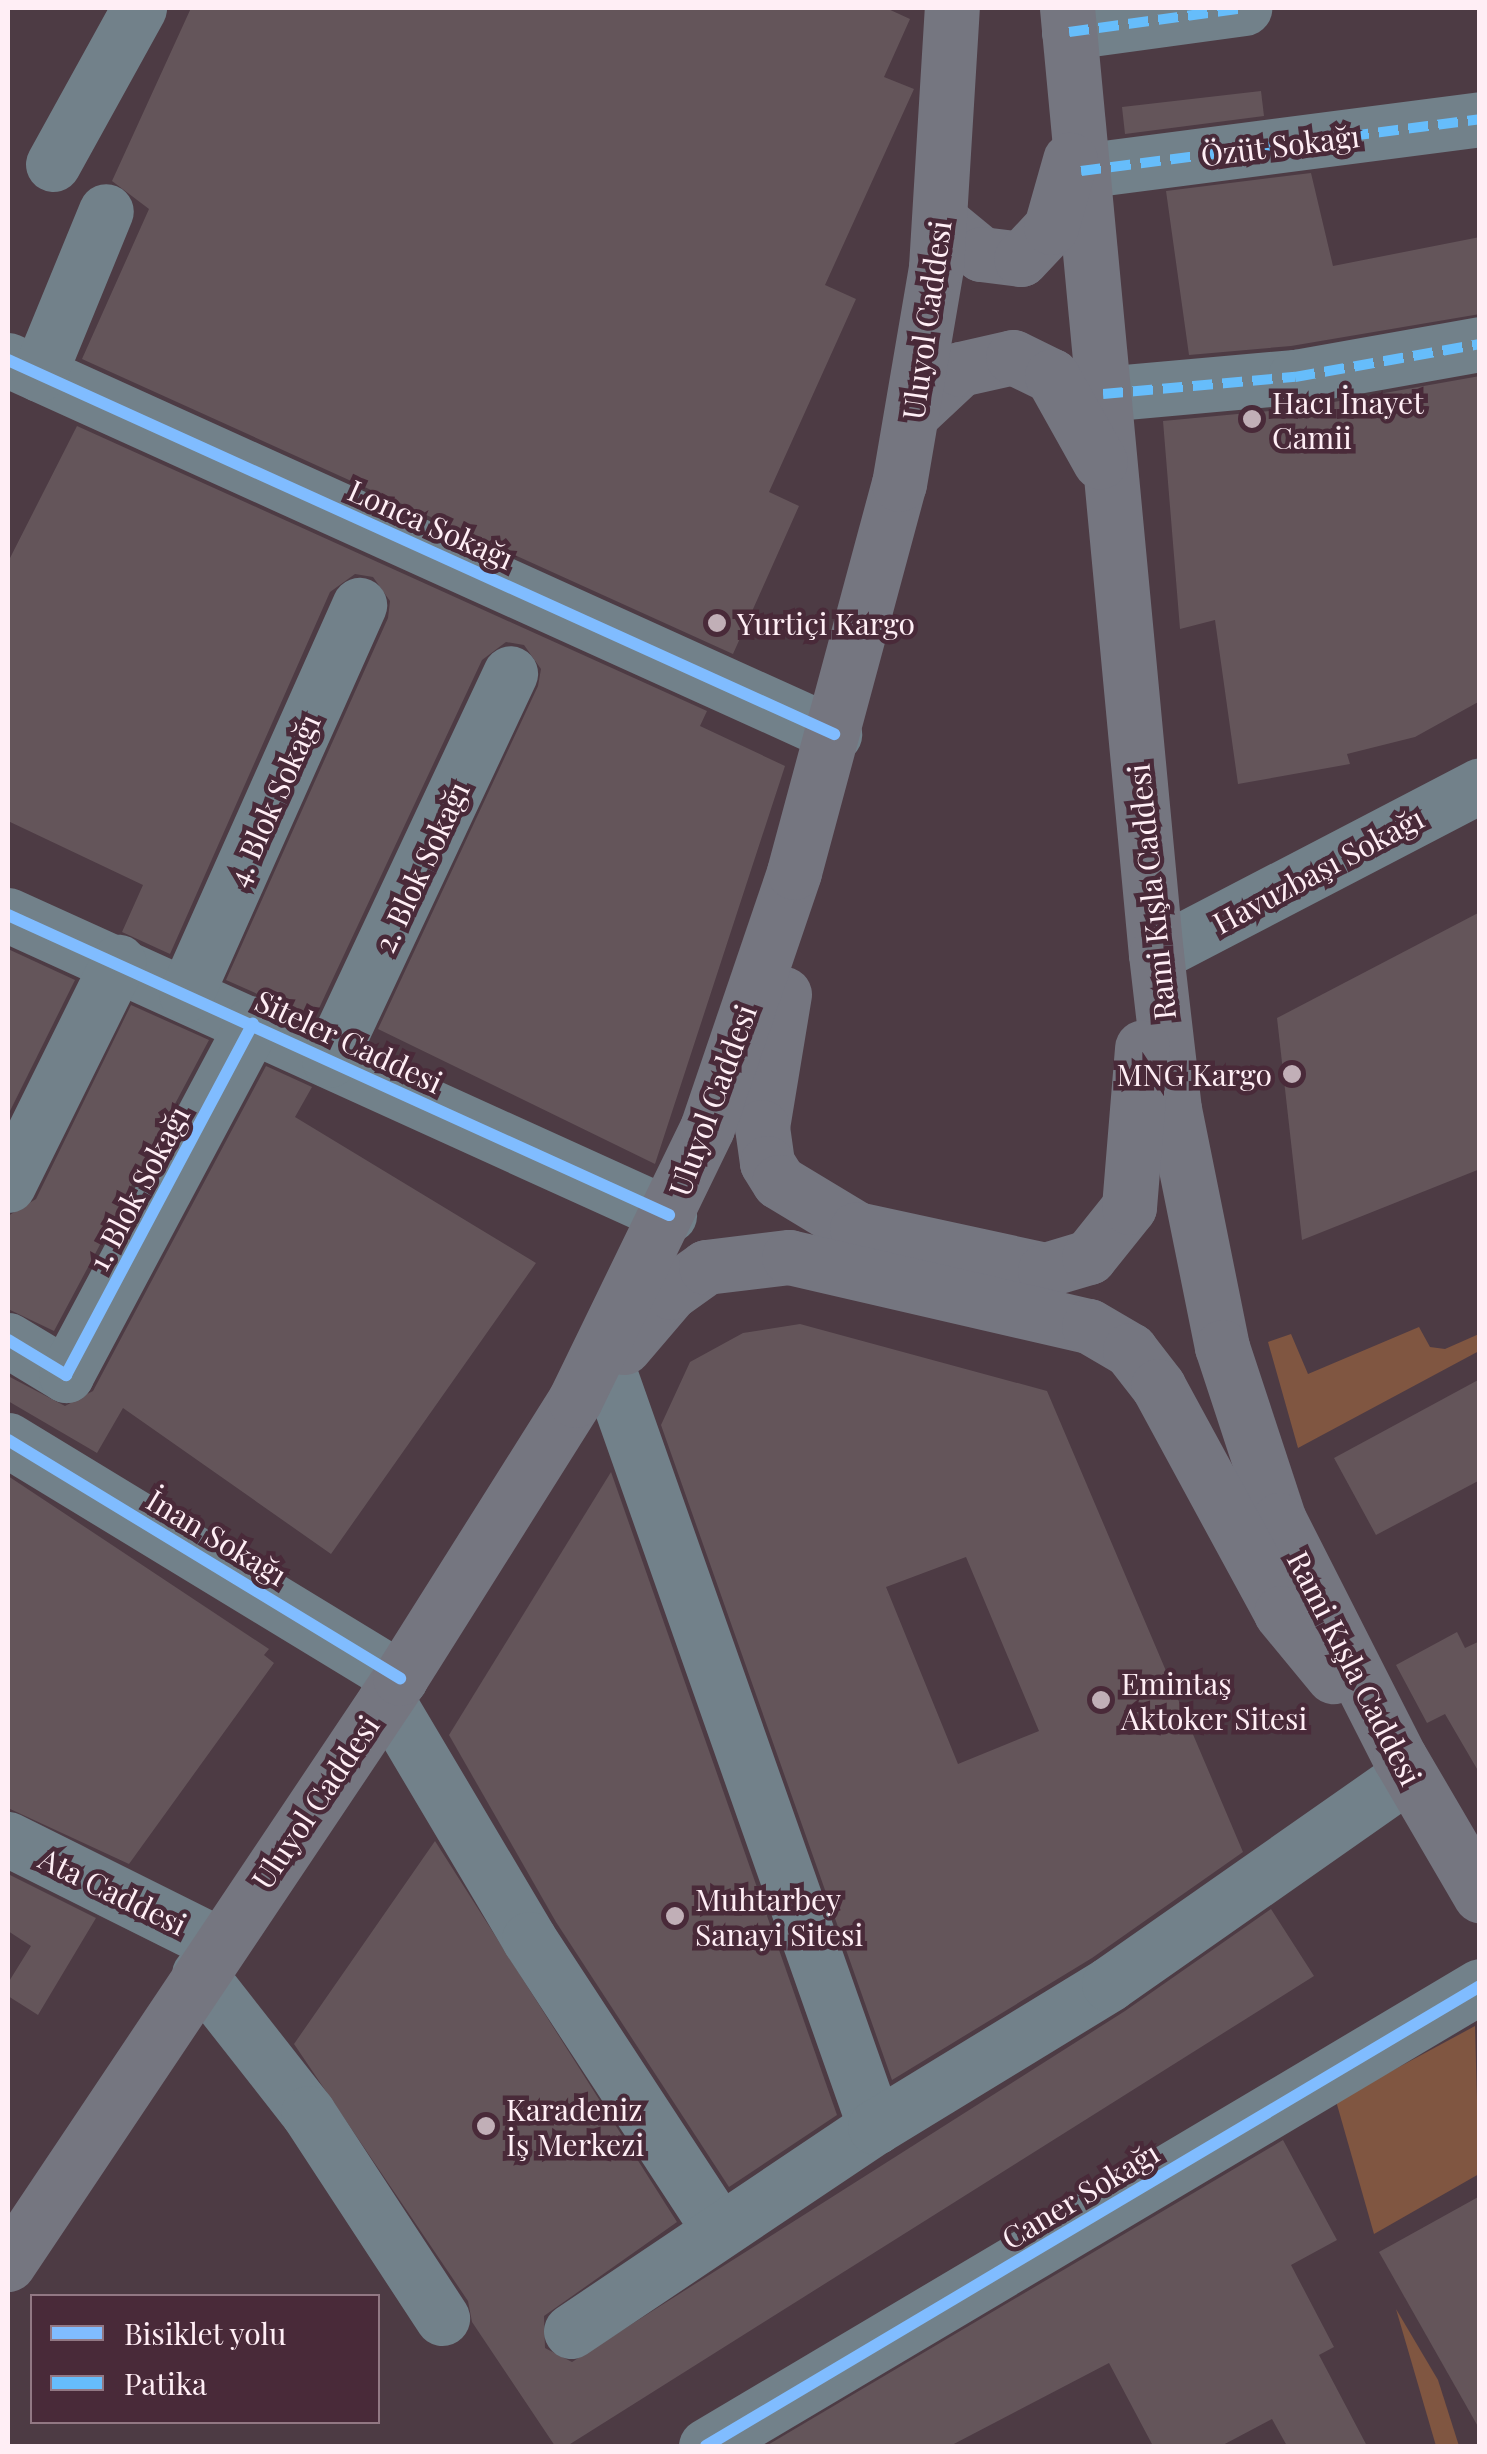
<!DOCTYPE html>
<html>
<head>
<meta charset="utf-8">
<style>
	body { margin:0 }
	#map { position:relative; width:1487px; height:2454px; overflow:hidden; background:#4d3b44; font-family:"Playfair Display",serif }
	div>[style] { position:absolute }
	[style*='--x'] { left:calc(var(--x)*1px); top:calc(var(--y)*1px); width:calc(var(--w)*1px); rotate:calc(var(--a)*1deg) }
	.green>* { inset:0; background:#805641 }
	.building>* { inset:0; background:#64555a }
	.minor>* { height:55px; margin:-27.5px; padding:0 27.5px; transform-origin:27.5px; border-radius:27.5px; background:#72818a }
	.major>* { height:55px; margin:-27.5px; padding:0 27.5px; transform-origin:27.5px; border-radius:27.5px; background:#757680 }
	.quiet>* { height:10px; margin-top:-5px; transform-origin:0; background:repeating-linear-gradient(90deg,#66bdfb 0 20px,transparent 0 30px) }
	.cycleway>* { height:12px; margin:-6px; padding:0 6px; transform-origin:6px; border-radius:6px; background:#80bcff }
	.dots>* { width:28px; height:28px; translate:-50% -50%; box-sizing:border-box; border:5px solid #492a39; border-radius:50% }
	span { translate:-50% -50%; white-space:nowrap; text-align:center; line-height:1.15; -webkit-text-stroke:9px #492a39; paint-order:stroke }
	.street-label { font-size:30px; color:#ffeef5 }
	.poi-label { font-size:30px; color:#ffeef5 }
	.left { translate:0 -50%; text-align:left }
	.right { translate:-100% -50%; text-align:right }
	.frame { position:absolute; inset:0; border:10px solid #ffeef5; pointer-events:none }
	.legend { position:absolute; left:30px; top:2294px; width:350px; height:130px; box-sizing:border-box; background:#492a39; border:2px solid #927884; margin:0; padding:12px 18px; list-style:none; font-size:30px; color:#ffeef5 }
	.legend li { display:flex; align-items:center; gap:20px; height:50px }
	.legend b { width:50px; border:2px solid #927884 }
</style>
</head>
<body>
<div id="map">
	<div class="green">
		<div style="clip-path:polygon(1419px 1327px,1430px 1347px,1445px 1349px,1479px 1334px,1479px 1351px,1298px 1448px,1268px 1342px,1291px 1334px,1308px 1374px)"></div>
		<div style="clip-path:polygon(1475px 2026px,1479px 2174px,1374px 2234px,1336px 2101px)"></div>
		<div style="clip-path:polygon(1396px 2309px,1438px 2380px,1459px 2446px,1436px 2446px)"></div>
	</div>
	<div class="building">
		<div style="clip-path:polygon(191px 8px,886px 8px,910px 19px,884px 77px,914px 89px,825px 285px,856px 299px,769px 492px,799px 506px,733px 654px,82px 359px,149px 209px,112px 181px)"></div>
		<div style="clip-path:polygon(1261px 91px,1264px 116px,1125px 134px,1122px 107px)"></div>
		<div style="clip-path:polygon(1311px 173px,1333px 266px,1480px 237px,1480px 314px,1291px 346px,1189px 355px,1166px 191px)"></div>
		<div style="clip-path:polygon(1480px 376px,1480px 701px,1415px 737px,1347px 754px,1350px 764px,1238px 784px,1215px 620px,1180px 629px,1163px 421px,1300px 408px)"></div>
		<div style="clip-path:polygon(77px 426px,707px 711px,700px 726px,785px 766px,655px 1164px,378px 1029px,538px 686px,541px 669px,524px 645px,506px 642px,482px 660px,314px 1019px,226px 980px,388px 618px,390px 601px,373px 577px,355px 574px,330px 592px,170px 954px,122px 932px,143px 885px,8px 821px,8px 562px)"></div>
		<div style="clip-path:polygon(1480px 912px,1480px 1169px,1302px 1240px,1277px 1018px)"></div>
		<div style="clip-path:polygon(8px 949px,75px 980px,8px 1115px)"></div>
		<div style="clip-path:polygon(131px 1005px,209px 1040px,54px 1331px,8px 1309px,8px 1216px,36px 1199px)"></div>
		<div style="clip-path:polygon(266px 1066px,312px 1087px,295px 1117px,536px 1263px,331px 1554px,123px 1408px,97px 1453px,8px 1401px,8px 1376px,65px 1406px,93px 1391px)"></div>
		<div style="clip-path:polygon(evenodd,800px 1324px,1047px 1391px,1243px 1852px,1092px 1958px,892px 2080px,661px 1425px,690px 1362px,743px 1333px,800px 1324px,966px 1557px,1039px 1731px,958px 1764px,886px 1587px,966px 1557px)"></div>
		<div style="clip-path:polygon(1480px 1379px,1480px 1480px,1376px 1535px,1334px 1458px)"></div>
		<div style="clip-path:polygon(611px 1472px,837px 2115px,729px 2187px,556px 1922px,449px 1735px)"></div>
		<div style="clip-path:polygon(8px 1476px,269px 1649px,264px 1655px,274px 1663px,129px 1864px,8px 1808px)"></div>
		<div style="clip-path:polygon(1457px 1632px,1465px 1648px,1480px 1641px,1480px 1774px,1445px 1714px,1427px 1723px,1396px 1665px)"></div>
		<div style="clip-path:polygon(435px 1841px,677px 2222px,544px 2316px,545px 2348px,572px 2362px,1125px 2011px,1271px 1909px,1314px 1976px,567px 2446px,555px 2446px,472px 2322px,468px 2301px,294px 2044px)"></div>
		<div style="clip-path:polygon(8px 1874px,96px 1918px,38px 2015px,8px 1996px,8px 1983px,31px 1946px,8px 1931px)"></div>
		<div style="clip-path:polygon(1283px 2140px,1337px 2240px,1291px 2265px,1334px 2347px,1319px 2355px,1367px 2446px,1287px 2446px,1272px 2419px,1221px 2446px,1153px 2446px,1109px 2363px,950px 2446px,766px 2446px)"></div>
		<div style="clip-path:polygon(1480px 2196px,1480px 2430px,1379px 2252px)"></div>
	</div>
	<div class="minor">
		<div style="--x:1069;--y:32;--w:177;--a:-7.8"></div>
		<div style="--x:53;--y:164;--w:178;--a:-61.1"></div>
		<div style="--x:1081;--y:171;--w:402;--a:-7.4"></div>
		<div style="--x:8;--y:360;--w:907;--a:24.36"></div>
		<div style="--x:39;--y:374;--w:176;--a:-67.7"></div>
		<div style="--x:1103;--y:394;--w:193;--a:-5.1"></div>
		<div style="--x:1295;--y:377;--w:188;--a:-10.1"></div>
		<div style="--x:8;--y:915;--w:726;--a:24.41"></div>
		<div style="--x:1156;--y:954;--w:365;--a:-27.5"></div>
		<div style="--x:186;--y:994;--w:426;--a:-66"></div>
		<div style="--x:329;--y:1060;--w:427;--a:-64.9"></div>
		<div style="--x:8;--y:1185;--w:249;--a:-63.7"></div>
		<div style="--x:8;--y:1340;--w:68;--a:31.1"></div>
		<div style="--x:66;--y:1375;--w:398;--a:-62"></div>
		<div style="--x:607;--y:1366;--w:807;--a:70.6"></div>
		<div style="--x:8;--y:1440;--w:459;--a:31.3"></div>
		<div style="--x:386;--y:1698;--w:280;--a:59.3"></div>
		<div style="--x:529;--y:1939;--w:347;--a:56.8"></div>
		<div style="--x:8;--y:1839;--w:236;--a:26.5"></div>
		<div style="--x:199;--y:1974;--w:177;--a:51.9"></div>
		<div style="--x:308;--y:2113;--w:245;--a:56.8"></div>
		<div style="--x:571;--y:2331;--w:366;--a:-33.9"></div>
		<div style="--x:875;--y:2127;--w:274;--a:-31.4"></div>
		<div style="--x:1109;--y:1984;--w:366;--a:-35"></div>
		<div style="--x:706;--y:2446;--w:900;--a:-30.72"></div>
	</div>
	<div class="major">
		<div style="--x:1067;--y:8;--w:950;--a:84.63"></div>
		<div style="--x:1156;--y:954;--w:156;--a:83.4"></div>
		<div style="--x:1174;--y:1109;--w:243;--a:78.6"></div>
		<div style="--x:1222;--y:1347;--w:182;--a:71.8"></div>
		<div style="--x:1279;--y:1520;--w:267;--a:63.1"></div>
		<div style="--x:1400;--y:1758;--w:159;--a:59.7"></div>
		<div style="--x:941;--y:221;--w:52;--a:39.5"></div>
		<div style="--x:981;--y:254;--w:40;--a:7.1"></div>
		<div style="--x:1021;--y:259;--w:44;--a:-46.8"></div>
		<div style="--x:1051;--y:227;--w:70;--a:-74.2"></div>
		<div style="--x:914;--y:412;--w:63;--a:-43.1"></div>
		<div style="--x:960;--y:369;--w:54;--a:-12.8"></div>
		<div style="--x:1013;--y:357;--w:43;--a:26"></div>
		<div style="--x:1052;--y:376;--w:98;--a:60.8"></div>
		<div style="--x:784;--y:994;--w:135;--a:99.4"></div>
		<div style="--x:762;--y:1127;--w:36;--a:82"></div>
		<div style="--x:767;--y:1163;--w:22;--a:58"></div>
		<div style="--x:779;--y:1182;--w:91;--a:31.1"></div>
		<div style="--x:857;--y:1229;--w:192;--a:12.3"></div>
		<div style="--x:1045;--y:1270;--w:46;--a:-16.5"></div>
		<div style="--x:1089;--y:1257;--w:64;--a:-51.3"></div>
		<div style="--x:1129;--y:1207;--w:160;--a:-85.3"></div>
		<div style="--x:624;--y:1347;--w:72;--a:-49.5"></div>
		<div style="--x:671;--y:1292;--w:43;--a:-35.5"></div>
		<div style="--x:706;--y:1267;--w:84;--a:-6.9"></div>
		<div style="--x:789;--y:1257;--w:308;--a:13"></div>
		<div style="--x:1089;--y:1326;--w:48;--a:30.3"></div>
		<div style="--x:1130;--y:1350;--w:46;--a:52.1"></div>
		<div style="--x:1158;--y:1386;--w:258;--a:61.5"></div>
		<div style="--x:1281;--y:1613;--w:82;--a:50.5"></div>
		<div style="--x:8;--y:2264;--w:705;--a:-56.22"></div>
		<div style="--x:400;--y:1678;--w:328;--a:-57.8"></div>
		<div style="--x:575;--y:1400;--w:302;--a:-64.1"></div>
		<div style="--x:707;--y:1128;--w:270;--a:-71.2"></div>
		<div style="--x:794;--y:872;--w:402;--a:-74.9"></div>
		<div style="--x:899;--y:484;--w:220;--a:-80.3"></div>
		<div style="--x:936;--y:267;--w:259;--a:-86.5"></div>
	</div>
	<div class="quiet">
		<div style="--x:1069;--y:32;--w:177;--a:-7.8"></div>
		<div style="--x:1081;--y:171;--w:402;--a:-7.4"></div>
		<div style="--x:1103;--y:394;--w:193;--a:-5.1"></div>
		<div style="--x:1295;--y:377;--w:188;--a:-10.1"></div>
	</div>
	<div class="cycleway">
		<div style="--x:8;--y:360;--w:907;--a:24.36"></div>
		<div style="--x:8;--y:915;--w:726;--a:24.41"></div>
		<div style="--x:8;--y:1340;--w:68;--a:31.1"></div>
		<div style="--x:66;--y:1375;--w:398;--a:-62"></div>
		<div style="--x:8;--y:1440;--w:459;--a:31.3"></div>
		<div style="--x:706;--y:2446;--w:900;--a:-30.72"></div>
	</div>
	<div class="dots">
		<div style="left:1252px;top:419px;background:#c1afb7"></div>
		<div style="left:717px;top:623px;background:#c1afb7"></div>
		<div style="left:1292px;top:1074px;background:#c1afb7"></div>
		<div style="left:1101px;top:1700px;background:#c1afb7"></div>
		<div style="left:675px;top:1916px;background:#c1afb7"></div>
		<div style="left:486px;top:2126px;background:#c1afb7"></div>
	</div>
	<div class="street-label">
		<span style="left:1280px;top:145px;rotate:-7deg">Özüt Sokağı</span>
		<span style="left:926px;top:320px;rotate:-82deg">Uluyol Caddesi</span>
		<span style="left:431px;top:524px;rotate:24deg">Lonca Sokağı</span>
		<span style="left:273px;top:800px;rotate:-66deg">4. Blok Sokağı</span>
		<span style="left:421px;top:867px;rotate:-65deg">2. Blok Sokağı</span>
		<span style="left:1318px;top:870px;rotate:-28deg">Havuzbaşı Sokağı</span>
		<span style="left:1151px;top:892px;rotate:-96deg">Rami Kışla Caddesi</span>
		<span style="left:349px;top:1041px;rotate:25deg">Siteler Caddesi</span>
		<span style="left:712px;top:1100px;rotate:-70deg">Uluyol Caddesi</span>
		<span style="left:138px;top:1188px;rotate:-62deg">1. Blok Sokağı</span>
		<span style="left:217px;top:1537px;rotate:31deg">İnan Sokağı</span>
		<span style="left:1355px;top:1668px;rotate:63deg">Rami Kışla Caddesi</span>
		<span style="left:315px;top:1802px;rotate:-56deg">Uluyol Caddesi</span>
		<span style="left:113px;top:1891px;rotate:26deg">Ata Caddesi</span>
		<span style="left:1080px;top:2195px;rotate:-31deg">Caner Sokağı</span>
	</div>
	<div class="poi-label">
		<span class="left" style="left:1272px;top:419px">Hacı İnayet<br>Camii</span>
		<span class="left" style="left:737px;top:623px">Yurtiçi Kargo</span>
		<span class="right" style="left:1272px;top:1074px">MNG Kargo</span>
		<span class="left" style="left:1121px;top:1700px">Emintaş<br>Aktoker Sitesi</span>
		<span class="left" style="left:695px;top:1916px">Muhtarbey<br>Sanayi Sitesi</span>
		<span class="left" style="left:506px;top:2126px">Karadeniz<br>İş Merkezi</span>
	</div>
	<div class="frame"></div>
	<ul class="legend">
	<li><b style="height:12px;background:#80bcff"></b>Bisiklet yolu</li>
	<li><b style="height:12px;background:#66bdfb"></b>Patika</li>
	</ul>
</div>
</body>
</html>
